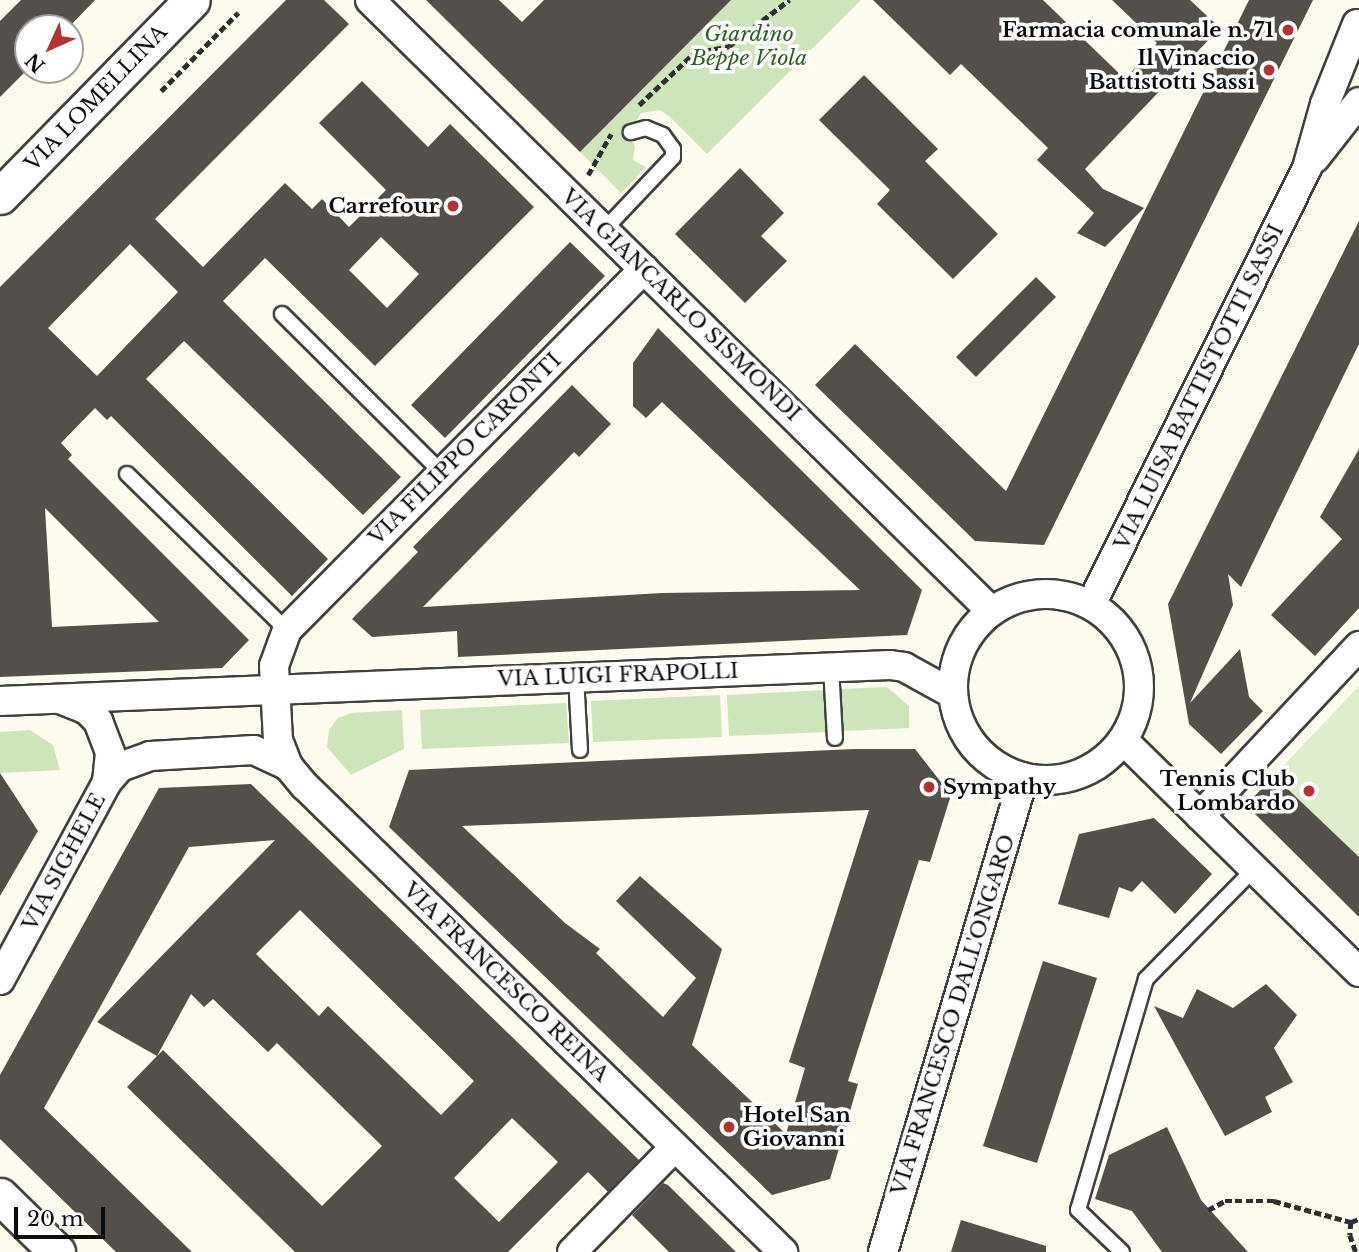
<!DOCTYPE html>
<html>
<head>
<meta charset="utf-8">
<style>
	body { margin:0 }
	#map { position:relative; width:1359px; height:1252px; overflow:hidden; background:#fdfbee; font-family:"Libre Baskerville",serif }
	div>[style] { position:absolute }
	[style*='--x'] { left:calc(var(--x)*1px); top:calc(var(--y)*1px); width:calc(var(--w)*1px); rotate:calc(var(--a)*1deg) }
	.green>* { inset:0; background:#cee5bb }
	.pitch>* { inset:0; background:#dfedcc }
	.building>* { inset:0; background:#544f4a }
	.path>* { height:4.5px; margin-top:-2.25px; transform-origin:0; background:repeating-linear-gradient(90deg,#2f2f2f 0 7px,transparent 0 10.5px) }
	.roads { filter:drop-shadow(2px 0 #404040) drop-shadow(-2px 0 #404040) drop-shadow(0 2px #404040) drop-shadow(0 -2px #404040) }
	.service>* { height:14px; margin:-7px; padding:0 7px; transform-origin:7px; border-radius:7px; background:#fff }
	.minor>* { height:28px; margin:-14px; padding:0 14px; transform-origin:14px; border-radius:14px; background:#fff }
	.minor>.ring { margin:-14px; padding:0; box-sizing:content-box; background:none; border:28px solid #fff; border-radius:50% }
	.tertiary>* { height:35px; margin:-17.5px; padding:0 17.5px; transform-origin:17.5px; border-radius:17.5px; background:#fff }
	.dots>* { width:19px; height:19px; translate:-50% -50%; box-sizing:border-box; border:4px solid #fff; border-radius:50% }
	span { translate:-50% -50%; white-space:nowrap; text-align:center; line-height:1.15; -webkit-text-stroke:7px #fff; paint-order:stroke }
	.poi-label { font-size:21px; color:#0d0d0d; font-weight:700 }
	.right { translate:-100% -50%; text-align:right }
	.left { translate:0 -50%; text-align:left }
	.park-label { font-size:21px; color:#2c5e23; font-style:italic }
	.street-label { font-size:21px; color:#0d0d0d }
	.north { position:absolute; left:14px; top:14px; width:70px; height:70px; box-sizing:border-box; background:#fff; border:2px solid #9e9e9e; border-radius:50%; rotate:225deg; font-size:19px; font-weight:700; line-height:28px; text-align:center; color:#0d0d0d }
	.north::after { content:''; display:block; margin:auto; width:24px; height:32px; background:#af3432; clip-path:polygon(50% 0,100% 100%,50% 72%,0 100%) }
	.scale { position:absolute; left:14px; top:1207px; width:91px; height:32px; box-sizing:border-box; border:4px solid #0d0d0d; border-top:0; padding-left:9px; font-size:21px; line-height:24px; white-space:nowrap; color:#0d0d0d; -webkit-text-stroke:5px #fff; paint-order:stroke }
</style>
</head>
<body>
<div id="map">
	<div class="green">
		<div style="clip-path:polygon(731px 0,861px 0,707px 154px,670px 117px,660px 110px,641px 113px,629px 133px,635px 147px,633px 160px,646px 167px,621px 193px,580px 152px)"></div>
		<div style="clip-path:polygon(887px 687px,909px 706px,909px 728px,843px 731px,841px 689px)"></div>
		<div style="clip-path:polygon(825px 690px,827px 732px,729px 736px,727px 695px)"></div>
		<div style="clip-path:polygon(720px 695px,722px 737px,593px 742px,591px 701px)"></div>
		<div style="clip-path:polygon(566px 703px,569px 743px,422px 749px,420px 710px)"></div>
		<div style="clip-path:polygon(402px 710px,404px 749px,351px 775px,327px 747px,329px 730px,338px 718px,351px 713px)"></div>
		<div style="clip-path:polygon(30px 730px,53px 745px,60px 770px,0 773px,0 732px)"></div>
	</div>
	<div class="pitch">
		<div style="clip-path:polygon(1359px 686px,1359px 917px,1246px 805px)"></div>
	</div>
	<div class="building">
		<div style="clip-path:polygon(21px 0,95px 0,68px 28px,28px 28px,28px 69px,0 97px,0 21px)"></div>
		<div style="clip-path:polygon(evenodd,286px 0,324px 0,349px 24px,155px 219px,203px 267px,285px 183px,312px 209px,322px 199px,349px 227px,386px 190px,319px 123px,362px 81px,428px 147px,450px 124px,534px 207px,375px 366px,265px 258px,223px 301px,401px 477px,363px 515px,184px 341px,146px 379px,328px 559px,292px 596px,111px 416px,107px 420px,95px 408px,61px 443px,72px 455px,68px 459px,249px 640px,222px 668px,0 677px,0 287px,286px 0,381px 237px,419px 274px,387px 308px,349px 270px,381px 237px,286px 0,130px 244px,178px 292px,97px 376px,48px 328px,130px 244px,286px 0,45px 508px,159px 622px,52px 627px,45px 508px)"></div>
		<div style="clip-path:polygon(426px 0,499px 0,522px 22px,544px 0,731px 0,580px 152px)"></div>
		<div style="clip-path:polygon(873px 0,1043px 0,1125px 79px,1157px 43px,1112px 0,1190px 0,1220px 28px,1085px 169px,1103px 189px,1144px 208px,1105px 247px,1077px 233px,1094px 213px,1037px 160px,1048px 148px,961px 64px,950px 75px)"></div>
		<div style="clip-path:polygon(1249px 0,1313px 0,1044px 545px,975px 541px,815px 385px,855px 344px,1006px 491px)"></div>
		<div style="clip-path:polygon(864px 75px,938px 149px,925px 161px,998px 234px,953px 279px,877px 204px,890px 190px,819px 120px)"></div>
		<div style="clip-path:polygon(740px 168px,784px 213px,761px 236px,787px 261px,745px 303px,675px 234px)"></div>
		<div style="clip-path:polygon(1359px 221px,1359px 344px,1241px 587px,1228px 574px,1233px 605px,1190px 703px,1240px 649px,1249px 697px,1263px 711px,1221px 754px,1189px 724px,1168px 604px)"></div>
		<div style="clip-path:polygon(570px 242px,605px 276px,445px 438px,411px 405px)"></div>
		<div style="clip-path:polygon(1036px 277px,1056px 297px,976px 377px,956px 357px)"></div>
		<div style="clip-path:polygon(658px 328px,922px 590px,907px 635px,458px 657px,457px 631px,372px 637px,352px 619px,418px 552px,413px 547px,572px 385px,611px 424px,579px 457px,574px 452px,423px 607px,662px 593px,860px 590px,662px 402px,646px 418px,633px 406px,633px 363px)"></div>
		<div style="clip-path:polygon(1359px 449px,1359px 608px,1315px 656px,1271px 615px,1342px 539px,1320px 517px)"></div>
		<div style="clip-path:polygon(evenodd,854px 749px,915px 749px,951px 795px,930px 862px,919px 860px,868px 1018px,848px 1081px,858px 1084px,830px 1179px,772px 1195px,389px 827px,409px 770px,854px 749px,869px 810px,789px 1062px,805px 1068px,786px 1134px,692px 1045px,722px 949px,640px 876px,616px 901px,696px 978px,663px 1017px,596px 953px,600px 949px,565px 923px,462px 826px,869px 810px)"></div>
		<div style="clip-path:polygon(0 773px,38px 831px,0 896px)"></div>
		<div style="clip-path:polygon(1274px 776px,1359px 857px,1359px 917px,1246px 805px)"></div>
		<div style="clip-path:polygon(evenodd,251px 784px,639px 1160px,608px 1192px,588px 1172px,508px 1252px,295px 1252px,127px 1087px,157px 1056px,97px 1022px,275px 840px,189px 847px,44px 1108px,192px 1252px,116px 1252px,0 1139px,0 1075px,159px 788px,251px 784px,300px 910px,474px 1081px,441px 1115px,328px 1006px,319px 1016px,256px 954px,300px 910px,251px 784px,191px 994px,204px 1007px,213px 999px,268px 1052px,277px 1043px,382px 1146px,322px 1206px,163px 1050px,157px 1056px,191px 994px,251px 784px,512px 1118px,558px 1162px,499px 1222px,454px 1178px,512px 1118px)"></div>
		<div style="clip-path:polygon(1154px 818px,1212px 874px,1175px 914px,1142px 881px,1132px 892px,1119px 887px,1109px 918px,1058px 904px,1079px 834px)"></div>
		<div style="clip-path:polygon(1043px 961px,1097px 978px,1037px 1163px,983px 1146px)"></div>
		<div style="clip-path:polygon(1266px 984px,1297px 1015px,1274px 1048px,1293px 1082px,1265px 1097px,1272px 1112px,1225px 1136px,1154px 1006px,1183px 1018px,1197px 989px,1233px 1008px)"></div>
		<div style="clip-path:polygon(1167px 1127px,1201px 1200px,1248px 1252px,1162px 1252px,1132px 1211px,1095px 1199px,1109px 1155px)"></div>
		<div style="clip-path:polygon(663px 1183px,668px 1185px,736px 1252px,669px 1252px,632px 1215px)"></div>
		<div style="clip-path:polygon(961px 1220px,1046px 1246px,1046px 1252px,951px 1252px)"></div>
	</div>
	<div class="path">
		<div style="--x:161;--y:91;--w:110;--a:-45.4"></div>
		<div style="--x:639;--y:105;--w:76;--a:-43.4"></div>
		<div style="--x:694;--y:53;--w:36;--a:-11"></div>
		<div style="--x:729;--y:46;--w:76;--a:-37.5"></div>
		<div style="--x:588;--y:175;--w:47;--a:-60.7"></div>
		<div style="--x:1208;--y:1210;--w:19;--a:-28"></div>
		<div style="--x:1225;--y:1201;--w:49;--a:0"></div>
		<div style="--x:1274;--y:1201;--w:80;--a:15.3"></div>
		<div style="--x:1351;--y:1222;--w:9;--a:-21"></div>
		<div style="--x:1351;--y:1222;--w:13;--a:94"></div>
		<div style="--x:1350;--y:1235;--w:18;--a:71"></div>
	</div>
	<div class="roads">
		<div class="service">
			<div style="--x:604;--y:230;--w:100;--a:-46.6"></div>
			<div style="--x:673;--y:157;--w:8;--a:-90"></div>
			<div style="--x:673;--y:149;--w:17;--a:-126"></div>
			<div style="--x:663;--y:135;--w:18;--a:-158"></div>
			<div style="--x:646;--y:128;--w:16;--a:165"></div>
			<div style="--x:282;--y:314;--w:224;--a:44.8"></div>
			<div style="--x:127;--y:474;--w:223;--a:44.3"></div>
			<div style="--x:831;--y:667;--w:71;--a:86.8"></div>
			<div style="--x:576;--y:676;--w:74;--a:86.9"></div>
			<div style="--x:1122;--y:1252;--w:61;--a:-136.3"></div>
			<div style="--x:1078;--y:1210;--w:241;--a:-73.6"></div>
			<div style="--x:1146;--y:979;--w:154;--a:-45.5"></div>
		</div>
		<div class="minor">
			<div style="--x:370;--y:0;--w:871;--a:44.53"></div>
			<div style="--x:1315;--y:158;--w:71;--a:-51.8"></div>
			<div style="--x:644;--y:269;--w:508;--a:134.68"></div>
			<div style="--x:287;--y:630;--w:38;--a:110"></div>
			<div style="--x:274;--y:666;--w:74;--a:86.9"></div>
			<div style="--x:278;--y:740;--w:28;--a:69"></div>
			<div style="--x:288;--y:766;--w:26;--a:50"></div>
			<div style="--x:305;--y:786;--w:668;--a:44.27"></div>
			<div class="ring" style="left:953px;top:594px;width:158px;height:158px"></div>
			<div style="--x:1091;--y:605;--w:487;--a:-63.7"></div>
			<div style="--x:1307;--y:168;--w:66;--a:-74.3"></div>
			<div style="--x:1325;--y:104;--w:86;--a:-68.2"></div>
			<div style="--x:60;--y:699;--w:29;--a:22"></div>
			<div style="--x:87;--y:710;--w:16;--a:45"></div>
			<div style="--x:98;--y:721;--w:34;--a:69"></div>
			<div style="--x:110;--y:753;--w:29;--a:96"></div>
			<div style="--x:0;--y:701;--w:891;--a:-2.32"></div>
			<div style="--x:890;--y:665;--w:14;--a:8"></div>
			<div style="--x:904;--y:667;--w:56;--a:28.9"></div>
			<div style="--x:1123;--y:740;--w:331;--a:44.5"></div>
			<div style="--x:1200;--y:816;--w:233;--a:-46.9"></div>
			<div style="--x:0;--y:980;--w:225;--a:-61.6"></div>
			<div style="--x:107;--y:782;--w:20;--a:-49"></div>
			<div style="--x:120;--y:767;--w:32;--a:-20"></div>
			<div style="--x:150;--y:756;--w:104;--a:-3.3"></div>
			<div style="--x:254;--y:750;--w:38;--a:25"></div>
			<div style="--x:572;--y:1252;--w:147;--a:-45.6"></div>
			<div style="--x:883;--y:1252;--w:495;--a:-73.5"></div>
		</div>
		<div class="tertiary">
			<div style="--x:0;--y:196;--w:274;--a:-45.6"></div>
			<div style="--x:0;--y:1196;--w:80;--a:44.5"></div>
		</div>
	</div>
	<div class="dots">
		<div style="left:1288px;top:30px;background:#af3432"></div>
		<div style="left:1269px;top:70px;background:#af3432"></div>
		<div style="left:453px;top:206px;background:#af3432"></div>
		<div style="left:929px;top:787px;background:#af3432"></div>
		<div style="left:1309px;top:791px;background:#af3432"></div>
		<div style="left:729px;top:1127px;background:#af3432"></div>
	</div>
	<div class="poi-label">
		<span class="right" style="left:1274px;top:30px">Farmacia comunale n. 71</span>
		<span class="right" style="left:1255px;top:70px">Il Vinaccio<br>Battistotti Sassi</span>
		<span class="right" style="left:439px;top:206px">Carrefour</span>
		<span class="right" style="left:1295px;top:791px">Tennis Club<br>Lombardo</span>
		<span class="left" style="left:943px;top:787px">Sympathy</span>
		<span class="left" style="left:743px;top:1127px">Hotel San<br>Giovanni</span>
	</div>
	<div class="park-label">
		<span style="left:749px;top:46px">Giardino<br>Beppe Viola</span>
	</div>
	<div class="street-label">
		<span style="left:96px;top:98px;rotate:-46deg">VIA LOMELLINA</span>
		<span style="left:681px;top:305px;rotate:44deg">VIA GIANCARLO SISMONDI</span>
		<span style="left:1199px;top:387px;rotate:-64deg">VIA LUISA BATTISTOTTI SASSI</span>
		<span style="left:465px;top:449px;rotate:-45deg">VIA FILIPPO CARONTI</span>
		<span style="left:618px;top:675px;rotate:-2deg">VIA LUIGI FRAPOLLI</span>
		<span style="left:64px;top:862px;rotate:-62deg">VIA SIGHELE</span>
		<span style="left:506px;top:982px;rotate:44deg">VIA FRANCESCO REINA</span>
		<span style="left:953px;top:1015px;rotate:-73deg">VIA FRANCESCO DALL'ONGARO</span>
	</div>
	<div class="north">N</div>
	<div class="scale">20 m</div>
</div>
</body>
</html>
